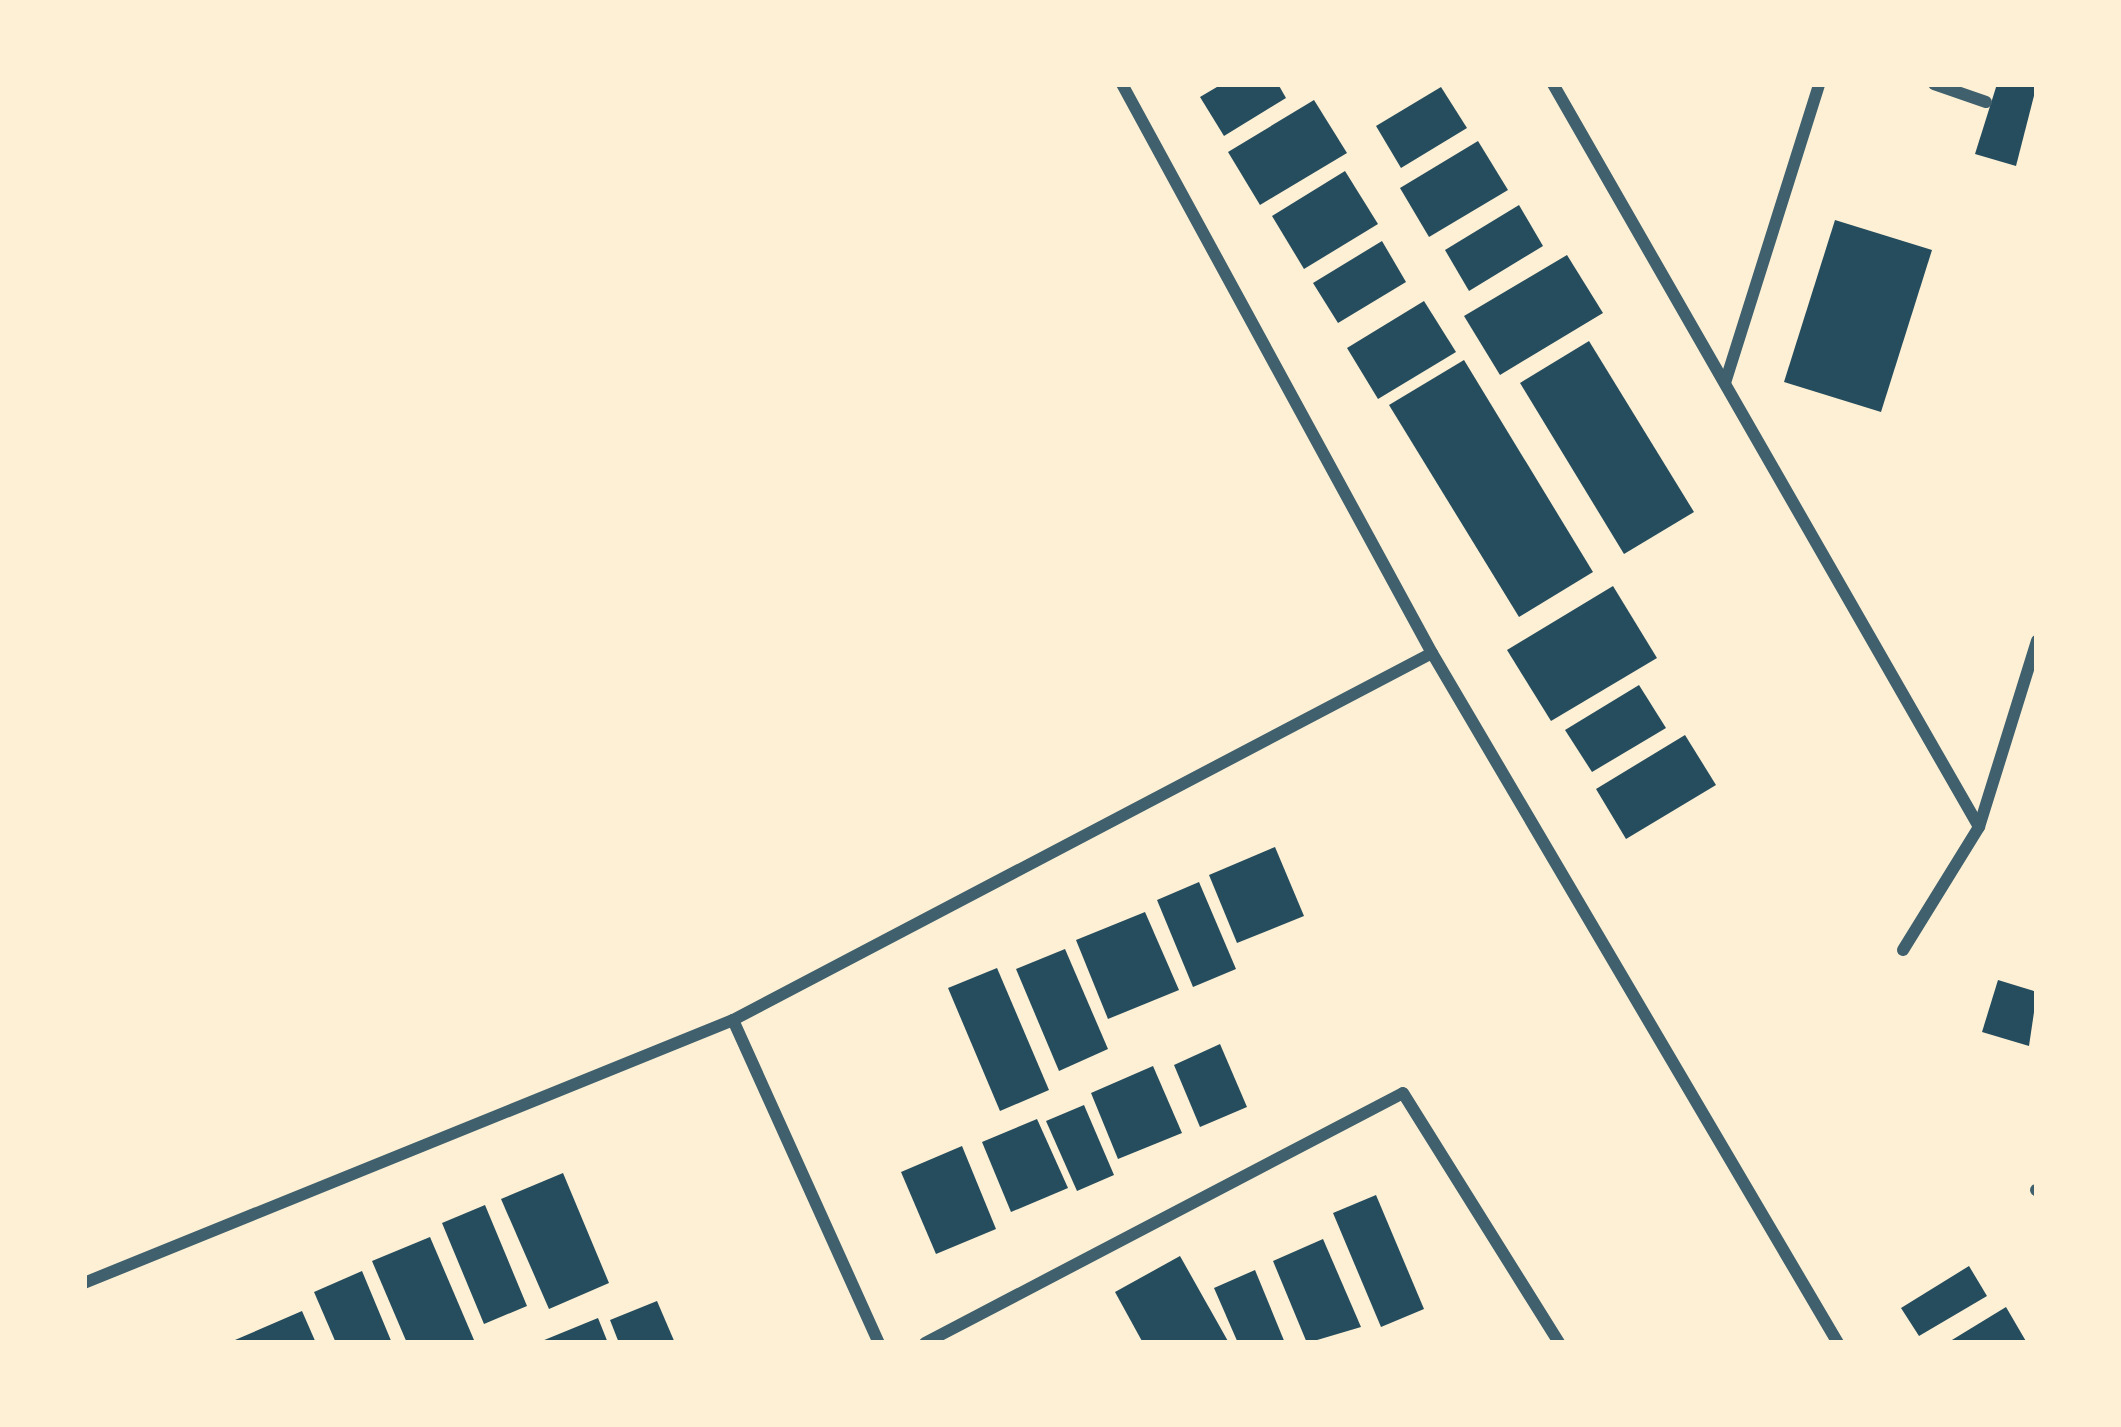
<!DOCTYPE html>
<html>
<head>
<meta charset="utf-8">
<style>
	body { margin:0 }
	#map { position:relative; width:2121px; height:1427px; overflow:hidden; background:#fdf0d5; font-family:Rubik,sans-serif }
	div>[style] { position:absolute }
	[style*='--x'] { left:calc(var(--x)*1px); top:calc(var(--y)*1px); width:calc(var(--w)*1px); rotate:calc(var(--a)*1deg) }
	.building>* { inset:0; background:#264d5e }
	.minor>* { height:12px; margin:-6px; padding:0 6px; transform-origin:6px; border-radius:6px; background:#3f606c }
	span { translate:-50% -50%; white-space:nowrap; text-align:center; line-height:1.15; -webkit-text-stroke:12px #fdf0d5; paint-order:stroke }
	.frame { position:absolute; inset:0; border:87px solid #fdf0d5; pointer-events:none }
</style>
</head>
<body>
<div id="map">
	<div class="building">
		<div style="clip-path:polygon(1222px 84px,1278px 84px,1286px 98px,1224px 136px,1200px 97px)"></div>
		<div style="clip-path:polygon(1997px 84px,2037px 84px,2016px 166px,1975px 154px)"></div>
		<div style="clip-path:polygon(1441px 87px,1467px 128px,1401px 168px,1376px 126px)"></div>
		<div style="clip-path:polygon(1314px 100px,1347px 153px,1260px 205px,1228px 152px)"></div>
		<div style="clip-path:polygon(1478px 141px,1508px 190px,1429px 237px,1400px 188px)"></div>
		<div style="clip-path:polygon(1345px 171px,1378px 224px,1304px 269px,1272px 216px)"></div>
		<div style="clip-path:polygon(1519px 205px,1543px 246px,1469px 291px,1445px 250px)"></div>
		<div style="clip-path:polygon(1835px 220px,1932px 250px,1881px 412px,1784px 382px)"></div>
		<div style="clip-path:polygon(1382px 241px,1406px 282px,1338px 323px,1313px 283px)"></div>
		<div style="clip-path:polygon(1567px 255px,1603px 313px,1500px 375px,1464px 316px)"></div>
		<div style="clip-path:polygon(1424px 301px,1456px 352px,1378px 399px,1347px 348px)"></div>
		<div style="clip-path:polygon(1589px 341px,1694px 512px,1624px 554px,1520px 383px)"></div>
		<div style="clip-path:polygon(1464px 360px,1593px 572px,1519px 617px,1389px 405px)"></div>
		<div style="clip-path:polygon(1613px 586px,1657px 658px,1551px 721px,1507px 650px)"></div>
		<div style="clip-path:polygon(1639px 685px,1666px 728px,1592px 772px,1565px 730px)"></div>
		<div style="clip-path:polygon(1685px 735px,1716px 785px,1626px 839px,1596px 789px)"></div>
		<div style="clip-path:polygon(1275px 847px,1304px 916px,1237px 943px,1209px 875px)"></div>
		<div style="clip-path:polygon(1199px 882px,1236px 969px,1193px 987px,1157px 900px)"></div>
		<div style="clip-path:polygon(1145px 912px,1179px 990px,1108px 1019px,1076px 940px)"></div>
		<div style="clip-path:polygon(1065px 949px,1108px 1049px,1059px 1071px,1016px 969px)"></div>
		<div style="clip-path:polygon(997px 968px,1049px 1090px,1000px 1111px,948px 988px)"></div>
		<div style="clip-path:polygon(1998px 980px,2037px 992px,2029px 1046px,1982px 1032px)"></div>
		<div style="clip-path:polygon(1220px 1044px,1247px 1107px,1200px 1127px,1174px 1065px)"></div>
		<div style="clip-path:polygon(1153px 1066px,1182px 1133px,1118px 1159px,1091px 1093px)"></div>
		<div style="clip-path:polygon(1084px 1105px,1114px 1175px,1077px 1191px,1046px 1121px)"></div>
		<div style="clip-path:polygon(1037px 1119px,1068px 1188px,1011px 1212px,982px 1142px)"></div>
		<div style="clip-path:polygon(962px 1146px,996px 1229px,936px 1254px,901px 1172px)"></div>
		<div style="clip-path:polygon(563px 1173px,609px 1283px,549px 1309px,501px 1199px)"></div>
		<div style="clip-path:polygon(1376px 1195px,1424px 1309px,1381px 1327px,1333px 1213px)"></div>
		<div style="clip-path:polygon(485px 1205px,527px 1306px,484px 1324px,442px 1223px)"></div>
		<div style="clip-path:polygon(430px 1237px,474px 1340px,466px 1343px,407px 1343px,372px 1261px)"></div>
		<div style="clip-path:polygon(1323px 1239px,1361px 1327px,1307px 1343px,1273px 1261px)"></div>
		<div style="clip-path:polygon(1180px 1256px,1229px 1343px,1143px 1343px,1115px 1292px)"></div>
		<div style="clip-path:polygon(1969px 1266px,1987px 1296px,1919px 1336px,1901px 1308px)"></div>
		<div style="clip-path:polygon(1255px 1270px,1285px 1343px,1238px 1343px,1214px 1288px)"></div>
		<div style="clip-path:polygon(362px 1271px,392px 1343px,336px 1343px,314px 1292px)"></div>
		<div style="clip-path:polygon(657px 1301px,675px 1343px,619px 1343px,610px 1320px)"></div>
		<div style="clip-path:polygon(2006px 1307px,2027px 1343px,1947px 1343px)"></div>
		<div style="clip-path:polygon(302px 1311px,316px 1343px,237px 1343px,235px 1340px)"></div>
		<div style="clip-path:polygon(598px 1318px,608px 1343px,537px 1343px)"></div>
	</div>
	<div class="minor">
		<div style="--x:1122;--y:84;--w:648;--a:61.42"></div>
		<div style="--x:1432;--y:653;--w:801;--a:59.53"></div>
		<div style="--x:1553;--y:84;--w:856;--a:60.17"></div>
		<div style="--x:1934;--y:84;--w:55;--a:19.1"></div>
		<div style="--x:1725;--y:383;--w:313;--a:-72.5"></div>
		<div style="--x:1903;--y:950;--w:145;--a:-58.3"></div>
		<div style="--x:1979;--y:827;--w:195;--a:-72.7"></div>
		<div style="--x:733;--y:1020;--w:354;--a:65.7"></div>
		<div style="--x:2036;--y:1190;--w:1;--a:0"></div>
		<div style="--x:84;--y:1283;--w:700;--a:-22.06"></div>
		<div style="--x:733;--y:1020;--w:789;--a:-27.7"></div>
		<div style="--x:925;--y:1343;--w:539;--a:-27.61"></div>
		<div style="--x:1403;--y:1093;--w:295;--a:58"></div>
	</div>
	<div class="frame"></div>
</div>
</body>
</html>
